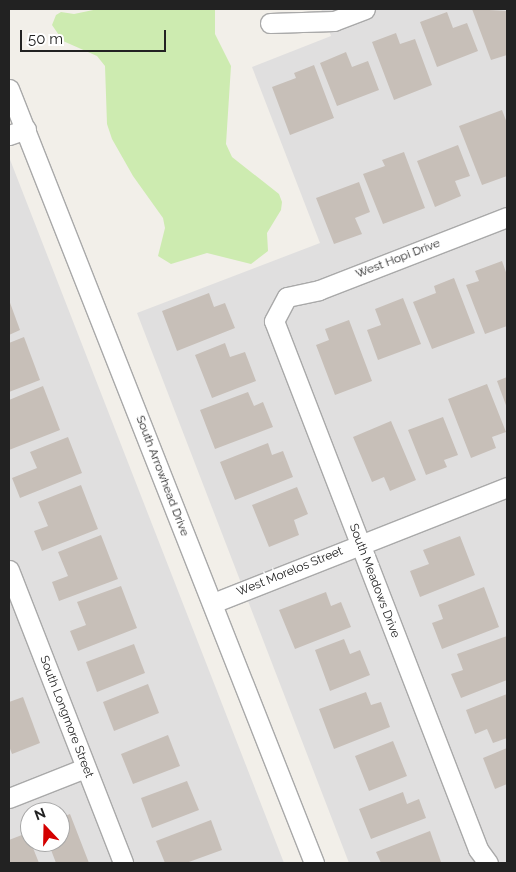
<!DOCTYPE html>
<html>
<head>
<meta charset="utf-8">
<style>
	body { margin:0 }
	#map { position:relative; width:516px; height:872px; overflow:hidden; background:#f2efe9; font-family:Raleway,sans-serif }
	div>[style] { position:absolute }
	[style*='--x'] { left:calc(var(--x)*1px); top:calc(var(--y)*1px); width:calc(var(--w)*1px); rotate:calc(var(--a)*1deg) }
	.residential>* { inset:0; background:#e0dfdf }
	.grass>* { inset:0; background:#cdebb0 }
	.building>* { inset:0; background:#c7bfb8 }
	.roads { filter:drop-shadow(1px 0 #a9a9a9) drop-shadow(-1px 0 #a9a9a9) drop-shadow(0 1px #a9a9a9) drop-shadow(0 -1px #a9a9a9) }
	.minor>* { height:19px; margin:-9.5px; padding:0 9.5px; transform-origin:9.5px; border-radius:9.5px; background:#fff }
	span { translate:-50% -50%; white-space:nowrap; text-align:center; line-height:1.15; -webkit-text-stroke:4px #fff; paint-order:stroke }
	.street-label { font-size:12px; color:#222 }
	.frame { position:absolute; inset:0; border:10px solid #222; pointer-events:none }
	.north { position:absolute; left:20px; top:802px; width:50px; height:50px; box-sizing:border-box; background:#fff; border:1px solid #a7a7a7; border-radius:50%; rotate:339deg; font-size:14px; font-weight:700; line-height:20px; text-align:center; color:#222 }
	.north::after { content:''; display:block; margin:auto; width:18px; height:22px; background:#d40000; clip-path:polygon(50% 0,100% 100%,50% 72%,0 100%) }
	.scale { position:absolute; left:20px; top:30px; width:146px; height:22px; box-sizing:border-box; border:2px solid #222; border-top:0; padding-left:6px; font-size:15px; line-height:18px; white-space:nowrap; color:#222; -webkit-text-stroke:4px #fff; paint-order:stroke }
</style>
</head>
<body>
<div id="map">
	<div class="residential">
		<div style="clip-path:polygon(321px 9px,507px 9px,507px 863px,349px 863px,137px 313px,320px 243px,252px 67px,331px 36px)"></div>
		<div style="clip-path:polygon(evenodd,9px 157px,284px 863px,9px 863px,9px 157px,30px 812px,60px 812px,60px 842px,30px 842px,30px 812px)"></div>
	</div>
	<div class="grass">
		<div style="clip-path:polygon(98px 9px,215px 9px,215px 34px,231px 66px,226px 144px,232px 157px,279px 194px,282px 202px,281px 210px,267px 233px,268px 251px,251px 264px,207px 253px,171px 264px,158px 256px,165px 228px,163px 218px,133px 176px,112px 139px,107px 124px,105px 66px,97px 56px,63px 41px,52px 25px,56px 15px,61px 12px,74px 14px)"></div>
	</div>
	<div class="building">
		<div style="clip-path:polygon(472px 9px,507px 11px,507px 55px,491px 60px)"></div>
		<div style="clip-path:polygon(447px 12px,453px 28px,467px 23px,478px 51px,437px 67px,420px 22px)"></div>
		<div style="clip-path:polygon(396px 33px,400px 44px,415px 39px,432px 85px,394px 100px,372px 42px)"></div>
		<div style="clip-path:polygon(346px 52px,352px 67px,368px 61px,379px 90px,337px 106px,320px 63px)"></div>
		<div style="clip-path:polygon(314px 65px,334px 118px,290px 135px,272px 87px,296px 78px,294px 73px)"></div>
		<div style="clip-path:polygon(502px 110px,507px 123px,507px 176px,482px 185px,459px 126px)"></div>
		<div style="clip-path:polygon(458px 145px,470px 176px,455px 181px,461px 196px,435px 207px,417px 161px)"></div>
		<div style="clip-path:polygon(404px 152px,425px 208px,383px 224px,363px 174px,385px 166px,382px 160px)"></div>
		<div style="clip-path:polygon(359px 182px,370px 212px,355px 218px,362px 234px,334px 244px,316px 198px)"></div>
		<div style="clip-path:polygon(502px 261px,507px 275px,507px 326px,485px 334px,466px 285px,479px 281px,475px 271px)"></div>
		<div style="clip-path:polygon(454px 278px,475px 333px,432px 349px,413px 302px,436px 293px,434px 286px)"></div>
		<div style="clip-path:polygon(209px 293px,214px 307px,225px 303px,235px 328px,177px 351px,162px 311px)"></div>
		<div style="clip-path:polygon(403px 298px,421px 344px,378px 360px,367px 330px,381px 325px,375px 309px)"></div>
		<div style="clip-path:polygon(9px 300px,20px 330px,9px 335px)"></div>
		<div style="clip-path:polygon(349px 320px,372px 381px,335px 395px,316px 345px,329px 340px,325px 329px)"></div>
		<div style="clip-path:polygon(24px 337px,40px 380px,9px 392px,9px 343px)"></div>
		<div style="clip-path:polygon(225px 343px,230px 357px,245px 352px,256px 381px,212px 398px,195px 355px)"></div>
		<div style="clip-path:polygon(507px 377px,507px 408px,497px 381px)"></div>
		<div style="clip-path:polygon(487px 384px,506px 432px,492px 437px,496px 448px,471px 458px,448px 399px)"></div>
		<div style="clip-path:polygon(43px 386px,60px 430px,9px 450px,9px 400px)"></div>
		<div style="clip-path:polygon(248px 392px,254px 406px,263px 402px,273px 427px,215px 449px,200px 410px)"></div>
		<div style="clip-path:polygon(443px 417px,458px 455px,444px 460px,447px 467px,426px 475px,408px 430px)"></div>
		<div style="clip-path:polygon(391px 421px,416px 480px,390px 491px,384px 477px,372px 482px,353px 437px)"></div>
		<div style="clip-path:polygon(68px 437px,82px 473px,20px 498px,12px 478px,37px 468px,30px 452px)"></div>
		<div style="clip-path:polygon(268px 443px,272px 455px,283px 451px,293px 477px,235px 500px,220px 462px)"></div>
		<div style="clip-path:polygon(81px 485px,98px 529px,42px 551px,34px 531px,48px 526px,38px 502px)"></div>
		<div style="clip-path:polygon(297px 487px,308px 514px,294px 520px,299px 535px,269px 547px,252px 505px)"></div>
		<div style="clip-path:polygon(101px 535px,118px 579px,59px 601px,52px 582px,68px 576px,58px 552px)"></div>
		<div style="clip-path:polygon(460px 536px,475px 575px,420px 597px,410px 571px,429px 564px,423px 550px)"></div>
		<div style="clip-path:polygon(121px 586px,137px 628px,78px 651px,70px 631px,86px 625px,77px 602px)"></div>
		<div style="clip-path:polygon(484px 587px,499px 627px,442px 649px,432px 623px,443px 619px,438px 605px)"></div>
		<div style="clip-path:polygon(326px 592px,331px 606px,341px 602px,351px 627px,295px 649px,279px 610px)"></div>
		<div style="clip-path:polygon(507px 636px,507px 680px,461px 698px,451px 674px,463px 670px,457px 654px)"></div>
		<div style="clip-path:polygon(344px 639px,350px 654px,360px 650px,370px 675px,330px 691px,315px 650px)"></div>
		<div style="clip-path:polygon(134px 644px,145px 673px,97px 692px,86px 662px)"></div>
		<div style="clip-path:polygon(148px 684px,159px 713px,114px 731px,103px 702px)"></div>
		<div style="clip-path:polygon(366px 692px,371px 705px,381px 702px,390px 727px,334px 749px,319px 709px)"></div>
		<div style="clip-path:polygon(507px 694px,507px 738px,493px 743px,487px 729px,475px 734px,466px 710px)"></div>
		<div style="clip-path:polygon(23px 697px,40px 743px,12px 754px,9px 746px,9px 702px)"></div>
		<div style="clip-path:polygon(168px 735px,180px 766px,133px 784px,121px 754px)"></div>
		<div style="clip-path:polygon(393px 741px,407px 776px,369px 791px,355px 756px)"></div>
		<div style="clip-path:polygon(507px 748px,507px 784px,495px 789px,483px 758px)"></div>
		<div style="clip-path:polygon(187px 781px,199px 810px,152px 828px,141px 798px)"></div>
		<div style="clip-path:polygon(403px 792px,407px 804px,419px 799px,426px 818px,371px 839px,359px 809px)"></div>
		<div style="clip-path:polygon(70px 814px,89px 863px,56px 863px,48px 842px,60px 842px,60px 818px)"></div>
		<div style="clip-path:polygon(211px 820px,222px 850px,186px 863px,165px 863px,156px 841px)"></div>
		<div style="clip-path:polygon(430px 831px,441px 862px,381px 863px,376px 852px)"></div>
		<div style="clip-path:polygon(27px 833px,39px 863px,9px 863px,9px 840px)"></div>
	</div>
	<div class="roads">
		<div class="minor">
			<div style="--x:270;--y:23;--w:64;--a:-1.8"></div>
			<div style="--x:334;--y:21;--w:33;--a:-21"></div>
			<div style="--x:9;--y:89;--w:832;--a:68.49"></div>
			<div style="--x:9;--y:135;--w:18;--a:-19"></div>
			<div style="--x:9;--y:570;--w:314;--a:68.7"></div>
			<div style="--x:213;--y:603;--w:316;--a:-21.5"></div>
			<div style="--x:9;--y:798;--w:82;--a:-21.5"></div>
			<div style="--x:488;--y:863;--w:17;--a:-126"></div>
			<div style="--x:478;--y:849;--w:566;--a:-111.12"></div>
			<div style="--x:274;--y:321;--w:27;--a:-62"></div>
			<div style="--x:287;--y:297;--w:33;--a:-12"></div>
			<div style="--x:319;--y:290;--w:202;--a:-21.2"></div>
		</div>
	</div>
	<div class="street-label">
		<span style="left:398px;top:259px;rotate:-21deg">West Hopi Drive</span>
		<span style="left:162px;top:476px;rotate:69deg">South Arrowhead Drive</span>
		<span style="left:290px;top:572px;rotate:-22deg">West Morelos Street</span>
		<span style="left:374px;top:581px;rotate:69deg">South Meadows Drive</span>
		<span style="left:66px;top:717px;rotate:69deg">South Longmore Street</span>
	</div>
	<div class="frame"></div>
	<div class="north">N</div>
	<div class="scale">50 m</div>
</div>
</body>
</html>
